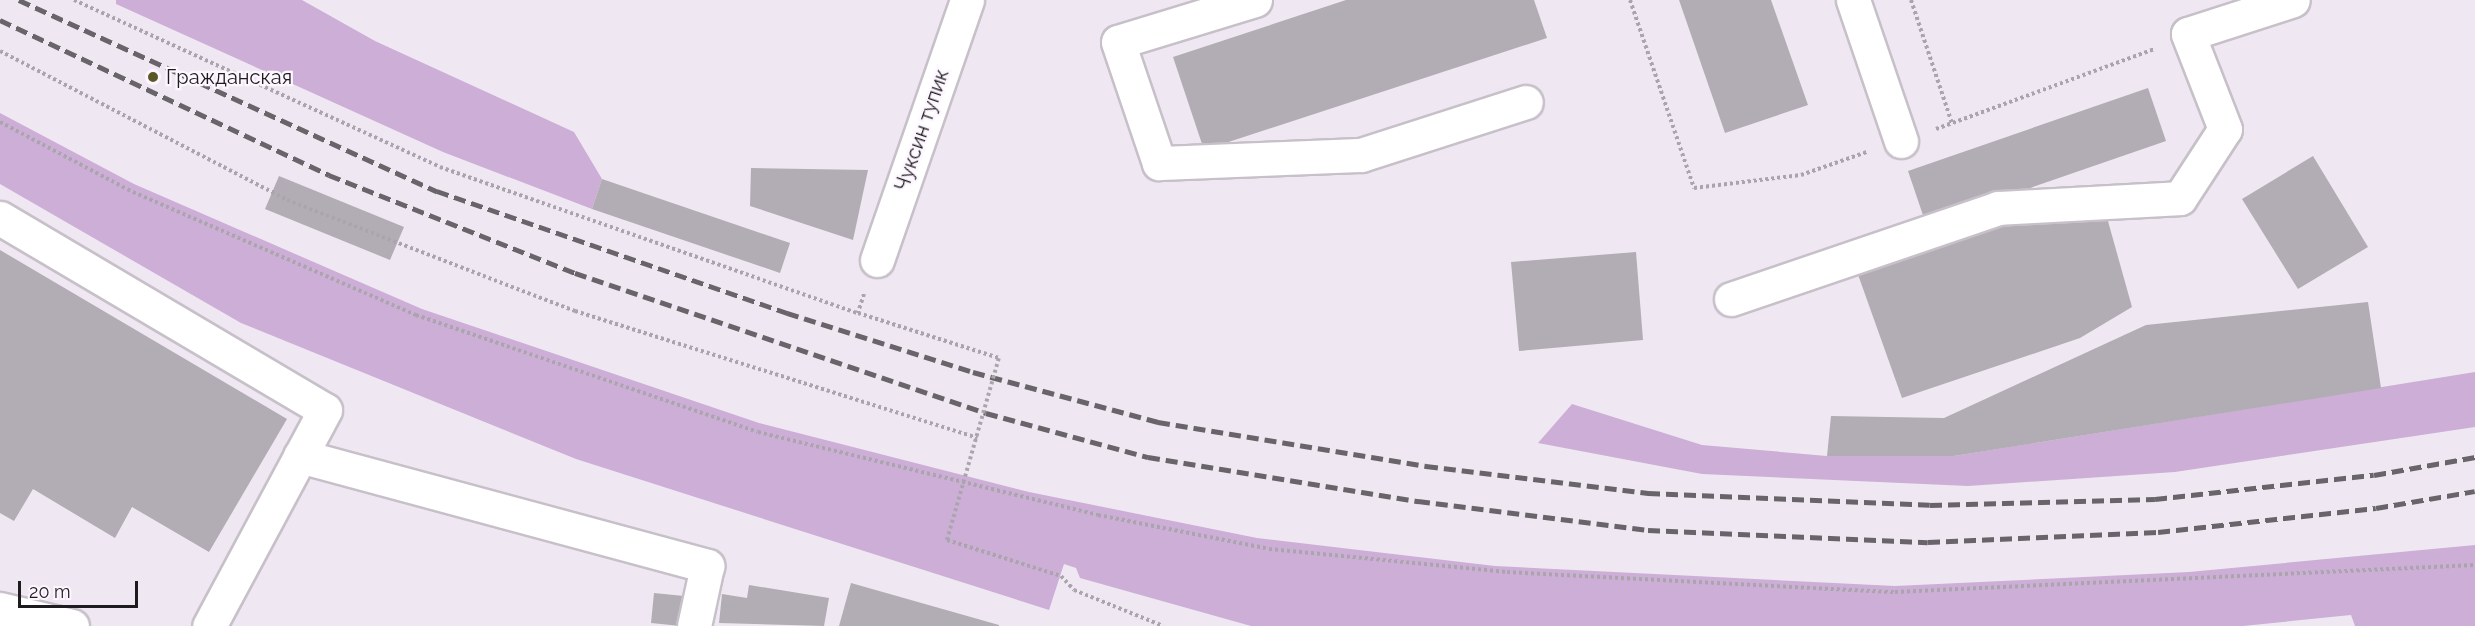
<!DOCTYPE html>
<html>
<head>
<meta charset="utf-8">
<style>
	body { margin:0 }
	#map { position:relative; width:2475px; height:626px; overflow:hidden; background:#efe8f2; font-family:Raleway,sans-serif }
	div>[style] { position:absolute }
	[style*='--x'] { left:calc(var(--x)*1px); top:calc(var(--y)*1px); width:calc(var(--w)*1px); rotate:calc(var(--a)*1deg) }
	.green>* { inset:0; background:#cdaed7 }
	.building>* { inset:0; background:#b2acb4 }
	.path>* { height:4px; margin-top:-2px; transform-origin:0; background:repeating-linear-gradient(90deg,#aaa5ad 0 3px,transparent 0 6px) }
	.roads { filter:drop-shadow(2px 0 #c7c0c9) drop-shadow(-2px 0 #c7c0c9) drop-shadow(0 2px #c7c0c9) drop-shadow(0 -2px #c7c0c9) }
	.minor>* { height:33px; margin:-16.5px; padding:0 16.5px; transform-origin:16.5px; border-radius:16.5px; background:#fff }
	.rail>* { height:4.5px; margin-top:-2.25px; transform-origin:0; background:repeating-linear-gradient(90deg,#686469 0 12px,transparent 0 18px) }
	.path-bridge>* { height:4px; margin-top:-2px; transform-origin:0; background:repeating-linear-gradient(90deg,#aaa5ad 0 3px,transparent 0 6px) }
	.dots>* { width:16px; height:16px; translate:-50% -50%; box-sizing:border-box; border:3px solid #fdf6ff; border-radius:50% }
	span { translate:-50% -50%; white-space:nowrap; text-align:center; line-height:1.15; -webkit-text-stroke:4.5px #fdf6ff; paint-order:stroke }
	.poi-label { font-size:20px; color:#1d1b1e }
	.left { translate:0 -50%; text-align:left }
	.street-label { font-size:20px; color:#1d1b1e }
	.scale { position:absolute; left:18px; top:581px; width:120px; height:27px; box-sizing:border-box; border:3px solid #1d1b1e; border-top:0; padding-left:8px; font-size:18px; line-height:21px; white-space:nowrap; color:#1d1b1e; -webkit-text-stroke:4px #fdf6ff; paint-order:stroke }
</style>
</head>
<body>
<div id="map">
	<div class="green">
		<div style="clip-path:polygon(116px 0,302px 0,375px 41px,574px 132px,602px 179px,592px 209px,443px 152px,116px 4px)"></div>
		<div style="clip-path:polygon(0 113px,134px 184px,422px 309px,759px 423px,1029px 492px,1257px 538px,1495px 566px,1895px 586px,2189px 572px,2475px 545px,2475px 626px,2355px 626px,2351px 615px,2243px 626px,1251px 626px,1080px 578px,1076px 568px,1064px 564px,1049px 610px,576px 459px,241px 323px,0 184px)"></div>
		<div style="clip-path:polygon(2475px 372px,2475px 427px,2175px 472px,1968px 486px,1702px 474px,1538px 443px,1572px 404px,1702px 445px,1827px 456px,1954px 456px)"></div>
	</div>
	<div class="building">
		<div style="clip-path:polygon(1346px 0,1534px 0,1547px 38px,1204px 150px,1173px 57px)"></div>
		<div style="clip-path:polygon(1679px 0,1771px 0,1808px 105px,1725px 133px)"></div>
		<div style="clip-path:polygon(2148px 88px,2166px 141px,1926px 224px,1908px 171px)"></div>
		<div style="clip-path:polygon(2313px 156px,2368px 247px,2298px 289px,2242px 199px)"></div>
		<div style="clip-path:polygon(751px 168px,868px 170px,853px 240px,750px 206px)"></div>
		<div style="clip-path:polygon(279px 176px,404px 227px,390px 260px,265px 209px)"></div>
		<div style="clip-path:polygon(602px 179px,790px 243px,780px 273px,592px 209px)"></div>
		<div style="clip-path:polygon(2106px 214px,2132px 307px,2080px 338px,1902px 398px,1856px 269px,2002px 221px)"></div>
		<div style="clip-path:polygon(0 250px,287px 419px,209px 552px,132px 507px,115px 538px,33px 489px,14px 521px,0 513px)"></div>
		<div style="clip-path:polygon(1636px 252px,1643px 340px,1519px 351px,1511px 262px)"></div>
		<div style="clip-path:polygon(2368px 302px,2381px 388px,1954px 456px,1827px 456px,1831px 416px,1944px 418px,2146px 325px)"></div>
		<div style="clip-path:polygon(851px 583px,999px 625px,999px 626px,839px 626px)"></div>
		<div style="clip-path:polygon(749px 585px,829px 598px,824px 626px,719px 623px,722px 594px,747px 598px)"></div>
		<div style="clip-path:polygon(654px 593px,684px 596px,681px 626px,651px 623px)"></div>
	</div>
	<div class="path">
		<div style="--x:74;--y:0;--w:402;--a:24.5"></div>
		<div style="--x:440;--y:167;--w:443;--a:19.3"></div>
		<div style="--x:1630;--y:0;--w:199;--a:71.2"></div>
		<div style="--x:1694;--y:188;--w:108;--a:-6.9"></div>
		<div style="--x:1801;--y:175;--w:70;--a:-19.2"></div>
		<div style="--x:1911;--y:0;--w:130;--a:71.6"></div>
		<div style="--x:0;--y:51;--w:323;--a:27.4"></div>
		<div style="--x:287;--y:200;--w:309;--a:21.1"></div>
		<div style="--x:575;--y:311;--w:422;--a:17.5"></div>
		<div style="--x:0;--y:122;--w:150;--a:27.8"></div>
		<div style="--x:133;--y:192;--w:309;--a:23.5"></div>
		<div style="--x:416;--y:315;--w:361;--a:18.9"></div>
		<div style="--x:758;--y:432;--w:350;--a:13.7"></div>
		<div style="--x:1098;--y:515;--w:174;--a:11.2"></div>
		<div style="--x:1269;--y:549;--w:239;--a:5.5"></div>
		<div style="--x:1507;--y:572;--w:389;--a:3"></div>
		<div style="--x:1895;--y:592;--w:581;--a:-2.67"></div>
		<div style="--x:1936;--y:129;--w:233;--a:-20.1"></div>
		<div style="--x:864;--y:294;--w:20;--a:108"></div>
		<div style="--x:858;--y:313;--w:148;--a:17.7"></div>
		<div style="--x:947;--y:540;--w:120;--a:17.5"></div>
		<div style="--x:1061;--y:576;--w:19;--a:47"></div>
		<div style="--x:1074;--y:590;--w:96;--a:22"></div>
	</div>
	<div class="roads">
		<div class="minor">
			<div style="--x:1255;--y:0;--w:143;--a:163"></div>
			<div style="--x:1118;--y:42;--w:128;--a:71.3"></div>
			<div style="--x:1159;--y:163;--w:202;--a:-2.3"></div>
			<div style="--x:1361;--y:155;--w:173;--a:-17.8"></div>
			<div style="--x:1853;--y:0;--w:149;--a:71.2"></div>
			<div style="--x:0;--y:218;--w:377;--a:30.6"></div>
			<div style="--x:325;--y:410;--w:245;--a:118.2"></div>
			<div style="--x:877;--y:260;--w:275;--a:-70.9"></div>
			<div style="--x:1731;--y:299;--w:282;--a:-18.8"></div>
			<div style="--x:1998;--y:208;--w:182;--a:-3.1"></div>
			<div style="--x:2180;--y:198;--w:82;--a:-56.9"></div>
			<div style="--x:2225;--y:129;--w:102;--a:-111.3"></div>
			<div style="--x:2188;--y:34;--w:110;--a:-17.9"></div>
			<div style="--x:300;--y:456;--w:422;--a:15.1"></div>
			<div style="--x:707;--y:566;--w:61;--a:102.2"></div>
			<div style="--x:0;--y:609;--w:74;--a:13.3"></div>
		</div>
	</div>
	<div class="rail">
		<div style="--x:19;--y:0;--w:460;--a:24.6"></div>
		<div style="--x:437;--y:191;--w:371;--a:19.2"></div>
		<div style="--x:787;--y:313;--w:195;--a:17.6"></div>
		<div style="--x:973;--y:372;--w:192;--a:15.1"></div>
		<div style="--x:1158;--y:422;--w:272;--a:9.3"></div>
		<div style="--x:1426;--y:466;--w:224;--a:6.9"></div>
		<div style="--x:1648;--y:493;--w:282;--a:2.4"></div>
		<div style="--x:1930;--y:505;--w:225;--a:-1.5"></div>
		<div style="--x:2155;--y:499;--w:220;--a:-6.3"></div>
		<div style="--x:2374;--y:475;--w:103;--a:-10.1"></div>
		<div style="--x:0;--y:20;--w:364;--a:25.2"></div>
		<div style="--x:329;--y:175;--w:265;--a:21.7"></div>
		<div style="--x:575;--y:273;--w:434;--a:18.8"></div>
		<div style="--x:986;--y:413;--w:168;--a:15.2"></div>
		<div style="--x:1148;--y:457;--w:274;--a:9.3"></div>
		<div style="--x:1418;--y:501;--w:232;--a:7.2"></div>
		<div style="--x:1648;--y:530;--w:280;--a:2.5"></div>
		<div style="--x:1928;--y:542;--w:230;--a:-2.5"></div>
		<div style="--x:2158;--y:532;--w:219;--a:-6.3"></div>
		<div style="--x:2376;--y:508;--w:100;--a:-9.7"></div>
	</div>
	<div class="path-bridge">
		<div style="--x:947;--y:540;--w:189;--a:-74.1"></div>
	</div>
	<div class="dots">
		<div style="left:153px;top:77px;background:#5a5926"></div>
	</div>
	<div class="poi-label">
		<span class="left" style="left:166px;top:77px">Гражданская</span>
	</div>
	<div class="street-label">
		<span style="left:922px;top:130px;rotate:-71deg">Чуксин тупик</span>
	</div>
	<div class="scale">20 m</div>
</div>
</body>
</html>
